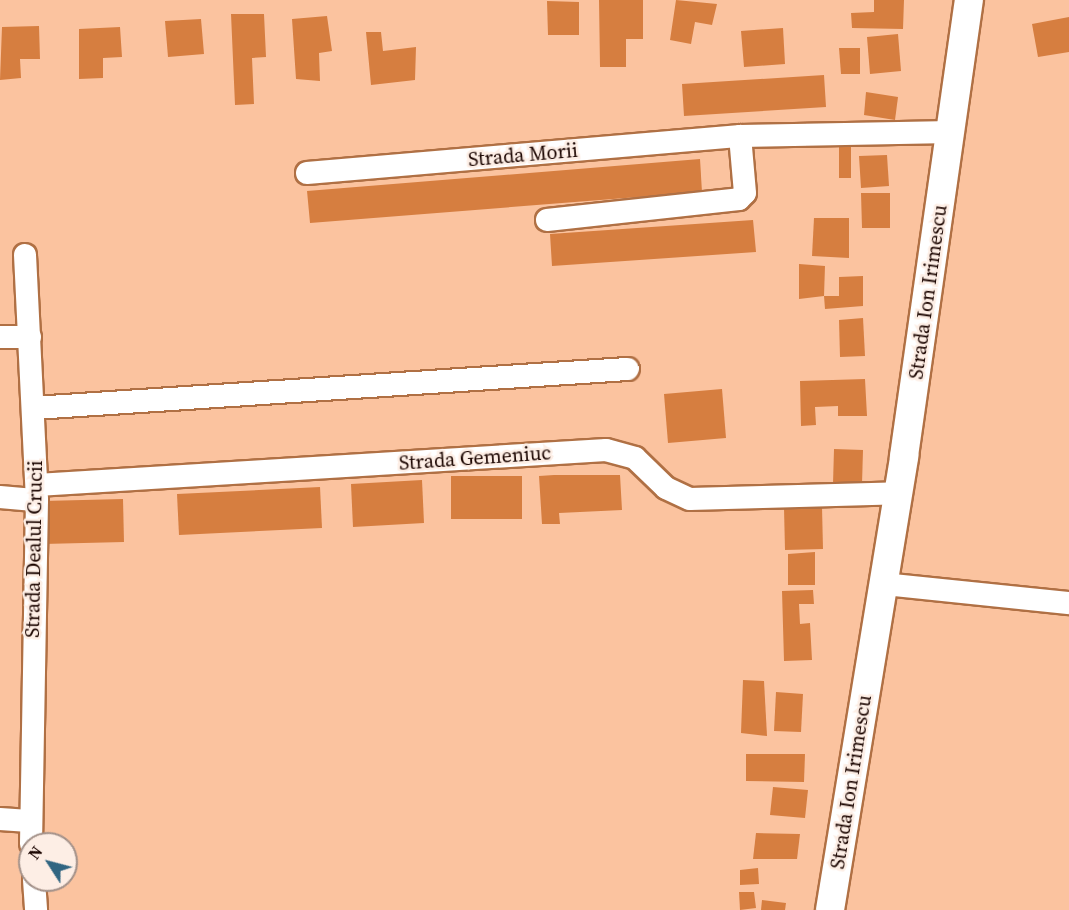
<!DOCTYPE html>
<html>
<head>
<meta charset="utf-8">
<style>
	body { margin:0 }
	#map { position:relative; width:1069px; height:910px; overflow:hidden; background:#fbc39f; font-family:"Source Serif 4",serif }
	div>[style] { position:absolute }
	[style*='--x'] { left:calc(var(--x)*1px); top:calc(var(--y)*1px); width:calc(var(--w)*1px); rotate:calc(var(--a)*1deg) }
	.building>* { inset:0; background:#d67e40 }
	.roads { filter:drop-shadow(2px 0 #b07044) drop-shadow(-2px 0 #b07044) drop-shadow(0 2px #b07044) drop-shadow(0 -2px #b07044) }
	.minor>* { height:22px; margin:-11px; padding:0 11px; transform-origin:11px; border-radius:11px; background:#fff }
	.major>* { height:28px; margin:-14px; padding:0 14px; transform-origin:14px; border-radius:14px; background:#fff }
	span { translate:-50% -50%; white-space:nowrap; text-align:center; line-height:1.15; -webkit-text-stroke:5px #fdeee5; paint-order:stroke }
	.street-label { font-size:20px; color:#1b0500 }
	.north { position:absolute; left:18px; top:832px; width:60px; height:60px; box-sizing:border-box; background:#fdeee5; border:2px solid #a39189; border-radius:50%; rotate:306deg; font-size:16px; font-weight:700; line-height:24px; text-align:center; color:#1b0500 }
	.north::after { content:''; display:block; margin:auto; width:21px; height:27px; background:#306581; clip-path:polygon(50% 0,100% 100%,50% 72%,0 100%) }
</style>
</head>
<body>
<div id="map">
	<div class="building">
		<div style="clip-path:polygon(599px 0,643px 0,643px 39px,626px 39px,626px 67px,600px 67px)"></div>
		<div style="clip-path:polygon(676px 0,717px 4px,712px 25px,695px 22px,691px 44px,670px 40px)"></div>
		<div style="clip-path:polygon(874px 0,904px 0,903px 29px,852px 28px,851px 13px,874px 12px)"></div>
		<div style="clip-path:polygon(547px 1px,579px 2px,579px 35px,548px 35px)"></div>
		<div style="clip-path:polygon(231px 14px,264px 14px,266px 57px,252px 58px,254px 104px,235px 105px)"></div>
		<div style="clip-path:polygon(327px 16px,332px 51px,319px 53px,320px 81px,296px 79px,292px 19px)"></div>
		<div style="clip-path:polygon(1069px 17px,1069px 52px,1038px 57px,1032px 24px)"></div>
		<div style="clip-path:polygon(201px 19px,204px 54px,168px 57px,165px 21px)"></div>
		<div style="clip-path:polygon(39px 26px,40px 59px,20px 59px,21px 78px,0 80px,2px 27px)"></div>
		<div style="clip-path:polygon(120px 27px,122px 57px,103px 58px,103px 78px,79px 79px,79px 29px)"></div>
		<div style="clip-path:polygon(783px 28px,785px 64px,744px 67px,741px 31px)"></div>
		<div style="clip-path:polygon(366px 32px,381px 32px,383px 51px,416px 47px,415px 80px,371px 85px)"></div>
		<div style="clip-path:polygon(898px 34px,901px 71px,870px 74px,867px 37px)"></div>
		<div style="clip-path:polygon(839px 48px,860px 48px,860px 74px,841px 74px)"></div>
		<div style="clip-path:polygon(824px 75px,826px 107px,684px 116px,682px 84px)"></div>
		<div style="clip-path:polygon(866px 92px,898px 97px,895px 120px,864px 115px)"></div>
		<div style="clip-path:polygon(839px 139px,851px 139px,851px 178px,839px 178px)"></div>
		<div style="clip-path:polygon(887px 155px,889px 186px,861px 188px,859px 156px)"></div>
		<div style="clip-path:polygon(700px 159px,702px 192px,310px 223px,307px 191px)"></div>
		<div style="clip-path:polygon(861px 193px,890px 193px,890px 228px,862px 228px)"></div>
		<div style="clip-path:polygon(814px 218px,849px 218px,849px 258px,812px 256px)"></div>
		<div style="clip-path:polygon(753px 220px,756px 252px,552px 266px,550px 234px)"></div>
		<div style="clip-path:polygon(799px 264px,825px 266px,824px 296px,799px 299px)"></div>
		<div style="clip-path:polygon(863px 276px,863px 306px,825px 309px,824px 296px,839px 296px,839px 277px)"></div>
		<div style="clip-path:polygon(863px 318px,865px 356px,840px 357px,839px 320px)"></div>
		<div style="clip-path:polygon(865px 379px,867px 416px,838px 416px,838px 406px,815px 407px,816px 425px,801px 426px,800px 381px)"></div>
		<div style="clip-path:polygon(722px 389px,726px 438px,668px 443px,664px 394px)"></div>
		<div style="clip-path:polygon(834px 449px,863px 450px,862px 484px,833px 484px)"></div>
		<div style="clip-path:polygon(554px 475px,620px 475px,622px 510px,559px 513px,560px 524px,542px 524px,539px 476px)"></div>
		<div style="clip-path:polygon(451px 476px,522px 476px,522px 519px,451px 519px)"></div>
		<div style="clip-path:polygon(422px 480px,424px 523px,353px 527px,351px 484px)"></div>
		<div style="clip-path:polygon(320px 487px,322px 528px,179px 535px,177px 494px)"></div>
		<div style="clip-path:polygon(123px 499px,124px 542px,43px 544px,43px 501px)"></div>
		<div style="clip-path:polygon(822px 507px,823px 549px,785px 550px,784px 508px)"></div>
		<div style="clip-path:polygon(815px 552px,815px 585px,788px 585px,788px 554px)"></div>
		<div style="clip-path:polygon(813px 590px,814px 604px,799px 604px,800px 624px,810px 623px,812px 660px,784px 661px,782px 591px)"></div>
		<div style="clip-path:polygon(743px 680px,764px 681px,767px 736px,741px 733px)"></div>
		<div style="clip-path:polygon(776px 692px,803px 694px,801px 732px,774px 731px)"></div>
		<div style="clip-path:polygon(746px 754px,805px 754px,804px 782px,746px 781px)"></div>
		<div style="clip-path:polygon(773px 787px,808px 790px,805px 818px,770px 815px)"></div>
		<div style="clip-path:polygon(756px 833px,800px 834px,797px 859px,753px 859px)"></div>
		<div style="clip-path:polygon(758px 868px,759px 884px,740px 885px,740px 870px)"></div>
		<div style="clip-path:polygon(739px 892px,754px 892px,756px 908px,740px 910px)"></div>
		<div style="clip-path:polygon(762px 900px,786px 903px,785px 910px,761px 910px)"></div>
	</div>
	<div class="roads">
		<div class="minor">
			<div style="--x:307;--y:173;--w:435;--a:-4.9"></div>
			<div style="--x:740;--y:136;--w:212;--a:-1.1"></div>
			<div style="--x:547;--y:220;--w:193;--a:-6.2"></div>
			<div style="--x:739;--y:199;--w:8;--a:-45"></div>
			<div style="--x:745;--y:193;--w:57;--a:-95"></div>
			<div style="--x:25;--y:255;--w:245;--a:87.2"></div>
			<div style="--x:37;--y:500;--w:344;--a:91"></div>
			<div style="--x:0;--y:337;--w:30;--a:0"></div>
			<div style="--x:34;--y:408;--w:595;--a:-3.76"></div>
			<div style="--x:37;--y:485;--w:570;--a:-3.52"></div>
			<div style="--x:606;--y:450;--w:30;--a:15"></div>
			<div style="--x:635;--y:458;--w:43;--a:44.1"></div>
			<div style="--x:666;--y:488;--w:26;--a:25"></div>
			<div style="--x:690;--y:499;--w:209;--a:-1.6"></div>
			<div style="--x:0;--y:497;--w:37;--a:5"></div>
			<div style="--x:884;--y:584;--w:186;--a:5.9"></div>
			<div style="--x:0;--y:819;--w:29;--a:4"></div>
			<div style="--x:34;--y:880;--w:30;--a:86"></div>
		</div>
		<div class="major">
			<div style="--x:830;--y:910;--w:460;--a:-80.7"></div>
			<div style="--x:904;--y:456;--w:461;--a:-81.9"></div>
		</div>
	</div>
	<div class="street-label">
		<span style="left:523px;top:155px;rotate:-5deg">Strada Morii</span>
		<span style="left:928px;top:292px;rotate:-82deg">Strada Ion Irimescu</span>
		<span style="left:475px;top:458px;rotate:-4deg">Strada Gemeniuc</span>
		<span style="left:34px;top:549px;rotate:-89deg">Strada Dealul Crucii</span>
		<span style="left:851px;top:782px;rotate:-81deg">Strada Ion Irimescu</span>
	</div>
	<div class="north">N</div>
</div>
</body>
</html>
